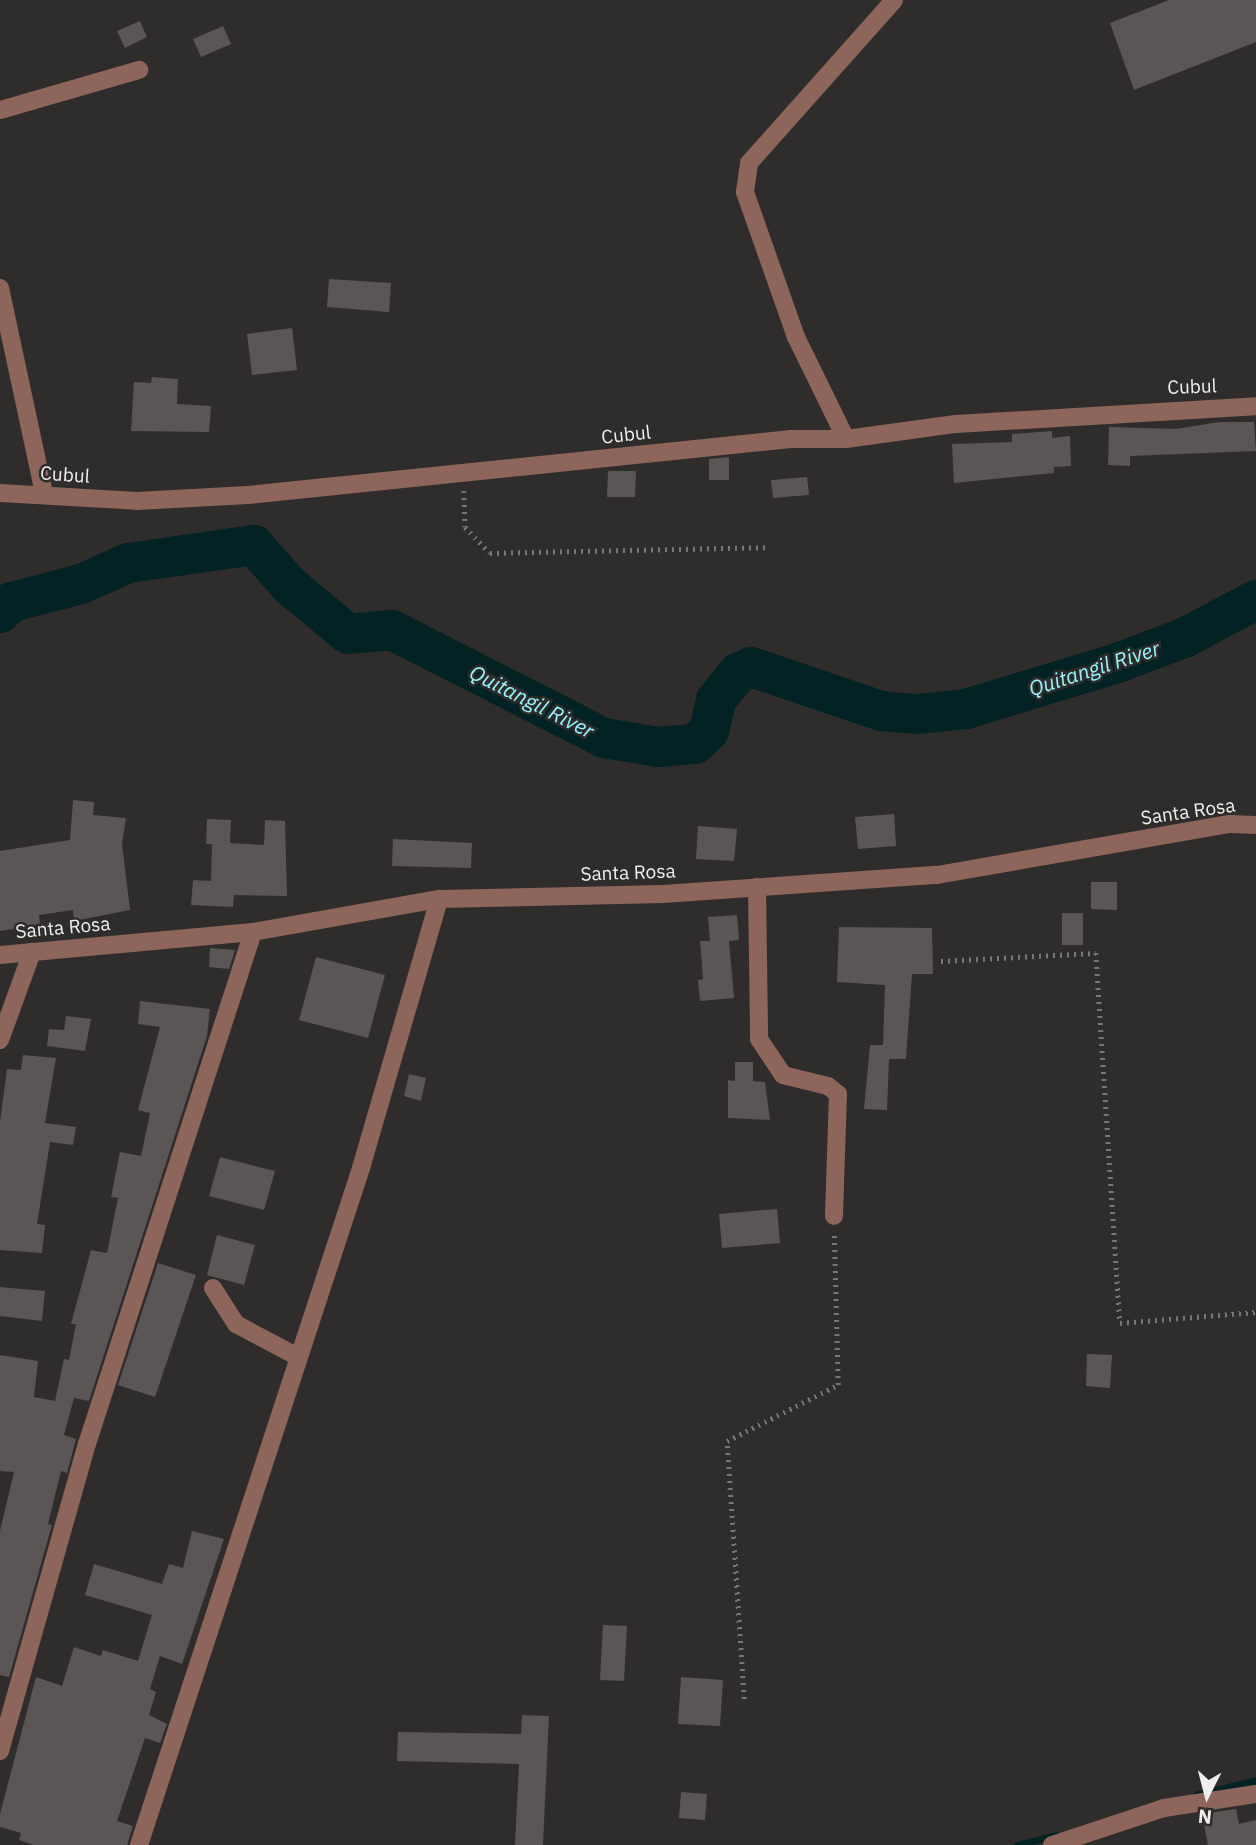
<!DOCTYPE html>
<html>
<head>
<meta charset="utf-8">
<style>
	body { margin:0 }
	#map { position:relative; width:1256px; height:1845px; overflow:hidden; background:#2f2d2c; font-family:"IBM Plex Sans",sans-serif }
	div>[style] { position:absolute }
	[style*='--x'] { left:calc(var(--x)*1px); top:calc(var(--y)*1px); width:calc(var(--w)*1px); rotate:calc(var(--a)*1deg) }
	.stream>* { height:7px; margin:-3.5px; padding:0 3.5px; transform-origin:3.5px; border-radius:3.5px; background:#022224 }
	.river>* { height:40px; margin:-20px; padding:0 20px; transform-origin:20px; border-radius:20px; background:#022224 }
	.building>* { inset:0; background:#595655 }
	.path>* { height:4.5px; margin-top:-2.25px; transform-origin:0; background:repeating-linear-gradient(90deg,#797776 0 2px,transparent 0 7px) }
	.street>* { height:18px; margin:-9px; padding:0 9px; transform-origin:9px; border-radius:9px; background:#8d655a }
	span { translate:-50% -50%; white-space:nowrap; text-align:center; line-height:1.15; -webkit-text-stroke:5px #2f2d2c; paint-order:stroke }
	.street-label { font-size:19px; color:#efeded }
	.water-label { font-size:21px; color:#95f5fd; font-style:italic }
	.north { position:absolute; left:1172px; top:1761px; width:70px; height:70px; -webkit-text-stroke:5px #2f2d2c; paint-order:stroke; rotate:186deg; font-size:19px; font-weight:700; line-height:28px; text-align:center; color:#efeded }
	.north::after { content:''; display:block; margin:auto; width:24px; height:32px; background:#efeded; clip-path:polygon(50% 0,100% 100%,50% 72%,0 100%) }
</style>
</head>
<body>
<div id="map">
	<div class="stream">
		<div style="--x:1196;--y:1795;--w:62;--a:-14"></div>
		<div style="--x:1017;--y:1845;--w:40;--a:-14.4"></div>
	</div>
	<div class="river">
		<div style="--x:0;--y:613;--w:16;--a:-43"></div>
		<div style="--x:12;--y:602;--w:71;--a:-14.6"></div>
		<div style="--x:81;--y:584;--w:51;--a:-24.1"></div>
		<div style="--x:128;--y:563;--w:127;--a:-8.1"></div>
		<div style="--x:254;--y:545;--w:53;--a:48.8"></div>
		<div style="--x:289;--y:585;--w:77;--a:39.7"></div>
		<div style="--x:348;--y:634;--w:44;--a:-5.2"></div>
		<div style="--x:392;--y:630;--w:238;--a:27"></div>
		<div style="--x:604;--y:738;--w:55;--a:9.5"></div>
		<div style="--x:658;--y:747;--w:37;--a:-5"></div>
		<div style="--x:695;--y:744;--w:19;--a:-43"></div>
		<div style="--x:709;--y:731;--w:32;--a:-77"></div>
		<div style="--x:716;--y:700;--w:35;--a:-51"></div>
		<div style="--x:738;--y:673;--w:14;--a:-25"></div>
		<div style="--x:751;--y:667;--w:137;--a:18.7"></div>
		<div style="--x:881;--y:711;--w:36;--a:5"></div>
		<div style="--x:917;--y:714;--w:49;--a:-5.8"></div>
		<div style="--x:966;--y:709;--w:158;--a:-16.9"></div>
		<div style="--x:1117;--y:663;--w:74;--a:-20.6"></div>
		<div style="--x:1186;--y:637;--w:79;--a:-27.9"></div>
	</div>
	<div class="building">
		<div style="clip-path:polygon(1169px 0,1256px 0,1256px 42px,1134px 90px,1110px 23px)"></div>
		<div style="clip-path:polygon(140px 21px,147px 37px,125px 48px,117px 31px)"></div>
		<div style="clip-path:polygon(223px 26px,231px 44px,201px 57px,193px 39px)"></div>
		<div style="clip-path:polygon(329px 279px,391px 283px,389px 312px,327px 307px)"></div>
		<div style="clip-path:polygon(292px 328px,297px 370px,252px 375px,247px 334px)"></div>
		<div style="clip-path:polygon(152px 377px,178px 379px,177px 404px,211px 406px,209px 432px,131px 431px,134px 382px,151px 383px)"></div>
		<div style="clip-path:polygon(1219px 422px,1254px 422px,1256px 451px,1130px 456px,1130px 466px,1108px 465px,1109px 427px,1176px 429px)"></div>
		<div style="clip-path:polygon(1052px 431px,1052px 438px,1070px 436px,1071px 466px,1054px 467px,1054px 473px,954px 483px,952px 444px,1012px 442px,1012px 434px)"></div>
		<div style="clip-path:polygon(729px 457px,729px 480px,709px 480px,709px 459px)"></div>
		<div style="clip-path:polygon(608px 471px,636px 471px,635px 497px,607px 497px)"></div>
		<div style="clip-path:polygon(807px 477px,809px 495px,773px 498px,771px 480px)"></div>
		<div style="clip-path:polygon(73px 800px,94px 802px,93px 815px,126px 818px,122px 844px,130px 910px,74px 921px,73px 910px,39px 915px,40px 925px,0 931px,0 851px,70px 840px)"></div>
		<div style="clip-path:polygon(894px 814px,896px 846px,858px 849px,855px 817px)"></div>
		<div style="clip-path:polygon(207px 819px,231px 820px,230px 843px,264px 845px,265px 820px,285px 821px,287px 896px,234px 895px,233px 907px,191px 905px,193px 880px,211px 881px,212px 844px,206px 844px)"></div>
		<div style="clip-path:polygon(698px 826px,737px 829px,734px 861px,696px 859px)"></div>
		<div style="clip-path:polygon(393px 839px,472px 843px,471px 868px,392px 866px)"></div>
		<div style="clip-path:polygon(1091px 882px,1117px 882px,1117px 910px,1091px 909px)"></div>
		<div style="clip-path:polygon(1062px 913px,1083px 913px,1083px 945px,1062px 945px)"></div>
		<div style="clip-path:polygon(737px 915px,739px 940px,729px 941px,734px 998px,700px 1001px,698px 980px,703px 979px,700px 941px,710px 941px,708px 917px)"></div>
		<div style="clip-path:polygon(839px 927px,932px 928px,933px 974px,912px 974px,906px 1059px,889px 1059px,887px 1110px,864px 1109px,870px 1045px,883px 1045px,885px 985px,837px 982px)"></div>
		<div style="clip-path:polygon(210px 948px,235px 950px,229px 969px,209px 967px)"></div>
		<div style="clip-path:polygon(316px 957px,385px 975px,368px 1038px,299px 1020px)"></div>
		<div style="clip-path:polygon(140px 1001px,210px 1009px,207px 1036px,89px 1401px,74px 1398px,64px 1435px,76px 1439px,67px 1473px,61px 1471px,48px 1524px,52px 1525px,9px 1677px,0 1675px,0 1531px,14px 1472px,0 1471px,0 1355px,38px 1361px,34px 1397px,55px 1401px,64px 1359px,69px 1360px,76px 1324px,71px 1324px,91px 1250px,107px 1253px,118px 1198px,111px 1197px,120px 1152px,141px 1156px,150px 1113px,138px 1110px,160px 1027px,138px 1024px)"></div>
		<div style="clip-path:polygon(66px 1016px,91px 1019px,85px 1051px,47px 1046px,49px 1029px,64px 1030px)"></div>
		<div style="clip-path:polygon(23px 1055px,56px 1058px,45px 1123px,76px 1127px,73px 1145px,50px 1142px,37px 1224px,45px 1225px,42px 1253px,0 1250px,0 1122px,7px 1069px,21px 1070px)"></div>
		<div style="clip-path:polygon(735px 1062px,753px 1062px,753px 1081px,765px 1082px,770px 1120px,728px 1118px,728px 1080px,735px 1081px)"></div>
		<div style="clip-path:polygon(409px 1074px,426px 1078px,421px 1101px,404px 1096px)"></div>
		<div style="clip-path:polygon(220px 1157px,275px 1171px,264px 1210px,209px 1196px)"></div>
		<div style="clip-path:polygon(777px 1209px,780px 1243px,722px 1248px,719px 1214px)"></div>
		<div style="clip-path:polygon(217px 1235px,255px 1245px,244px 1285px,207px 1275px)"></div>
		<div style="clip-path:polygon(158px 1263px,196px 1275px,155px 1397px,118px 1385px)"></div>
		<div style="clip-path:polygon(0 1287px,45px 1291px,42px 1321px,0 1316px)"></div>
		<div style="clip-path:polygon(1087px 1354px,1112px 1355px,1110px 1388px,1086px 1386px)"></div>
		<div style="clip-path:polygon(192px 1531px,224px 1539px,182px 1664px,160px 1656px,150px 1689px,156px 1692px,149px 1715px,167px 1724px,160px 1743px,145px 1738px,117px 1821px,133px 1826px,127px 1845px,34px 1845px,19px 1840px,21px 1833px,0 1827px,0 1814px,36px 1677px,62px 1686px,74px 1647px,101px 1656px,103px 1650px,138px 1661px,152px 1615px,85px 1595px,94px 1564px,162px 1584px,169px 1564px,183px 1568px)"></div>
		<div style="clip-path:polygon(603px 1625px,627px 1626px,624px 1681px,600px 1680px)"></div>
		<div style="clip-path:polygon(681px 1677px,723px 1680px,720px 1726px,678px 1724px)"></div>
		<div style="clip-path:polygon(522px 1715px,549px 1716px,543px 1845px,515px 1845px,519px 1764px,397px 1761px,398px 1732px,521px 1734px)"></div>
		<div style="clip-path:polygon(681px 1792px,707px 1794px,705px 1820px,679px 1818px)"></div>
		<div style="clip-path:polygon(1236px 1809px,1239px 1824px,1256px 1820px,1256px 1845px,1208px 1845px,1202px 1814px)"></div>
	</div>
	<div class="path">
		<div style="--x:464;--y:491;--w:36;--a:88"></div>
		<div style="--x:465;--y:527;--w:36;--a:46"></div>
		<div style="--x:490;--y:553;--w:275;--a:-1.2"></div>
		<div style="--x:941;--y:961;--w:155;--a:-3"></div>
		<div style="--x:1096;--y:953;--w:371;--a:86.3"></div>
		<div style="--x:1120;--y:1323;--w:136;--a:-4.6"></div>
		<div style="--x:744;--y:1699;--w:259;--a:-93.8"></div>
		<div style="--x:727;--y:1441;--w:124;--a:-26.8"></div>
		<div style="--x:838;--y:1385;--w:151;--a:-91.5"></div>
	</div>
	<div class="street">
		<div style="--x:0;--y:110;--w:145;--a:-16.1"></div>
		<div style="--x:0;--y:288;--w:211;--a:77.9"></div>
		<div style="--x:846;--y:439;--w:114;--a:-116.1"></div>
		<div style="--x:796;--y:337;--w:154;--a:-109.4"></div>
		<div style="--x:745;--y:192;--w:29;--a:-82"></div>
		<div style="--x:749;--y:163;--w:218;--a:-48.3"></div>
		<div style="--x:0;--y:493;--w:137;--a:3.3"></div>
		<div style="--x:137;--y:501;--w:111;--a:-3.1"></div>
		<div style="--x:248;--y:495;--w:546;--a:-5.89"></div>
		<div style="--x:791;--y:439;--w:55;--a:0"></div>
		<div style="--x:846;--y:439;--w:111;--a:-7.8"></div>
		<div style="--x:956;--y:424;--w:301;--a:-3.4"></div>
		<div style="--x:757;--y:887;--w:152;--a:89.2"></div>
		<div style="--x:759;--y:1039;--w:43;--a:56.3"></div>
		<div style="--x:783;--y:1075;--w:46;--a:13.7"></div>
		<div style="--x:828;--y:1086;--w:13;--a:39"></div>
		<div style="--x:838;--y:1094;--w:122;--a:91.9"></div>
		<div style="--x:0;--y:955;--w:254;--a:-5.2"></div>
		<div style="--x:253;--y:932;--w:189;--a:-10.1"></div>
		<div style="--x:439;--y:899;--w:224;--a:-1.3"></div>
		<div style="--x:663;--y:894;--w:275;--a:-4"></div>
		<div style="--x:937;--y:875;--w:297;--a:-9.9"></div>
		<div style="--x:1230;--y:824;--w:26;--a:2"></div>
		<div style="--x:0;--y:1040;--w:94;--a:-70"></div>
		<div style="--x:213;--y:1288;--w:43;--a:57.4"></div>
		<div style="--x:236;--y:1324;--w:70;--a:28"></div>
		<div style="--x:0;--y:1751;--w:319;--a:-74.2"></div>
		<div style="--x:87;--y:1444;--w:538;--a:-72.04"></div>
		<div style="--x:139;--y:1845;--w:712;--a:-71.84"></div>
		<div style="--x:361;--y:1168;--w:280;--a:-73.8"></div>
		<div style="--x:1052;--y:1845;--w:118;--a:-18.3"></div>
		<div style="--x:1164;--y:1808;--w:93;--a:-8.7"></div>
	</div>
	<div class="street-label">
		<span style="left:1192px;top:387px;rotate:-2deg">Cubul</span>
		<span style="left:626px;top:435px;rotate:-6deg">Cubul</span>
		<span style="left:65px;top:475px;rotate:4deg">Cubul</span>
		<span style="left:1188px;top:812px;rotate:-8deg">Santa Rosa</span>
		<span style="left:628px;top:873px;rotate:-2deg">Santa Rosa</span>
		<span style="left:63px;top:928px;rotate:-5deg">Santa Rosa</span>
	</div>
	<div class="water-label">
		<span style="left:1094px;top:668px;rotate:-18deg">Quitangil River</span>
		<span style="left:532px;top:701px;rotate:27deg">Quitangil River</span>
	</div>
	<div class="north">N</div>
</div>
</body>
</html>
